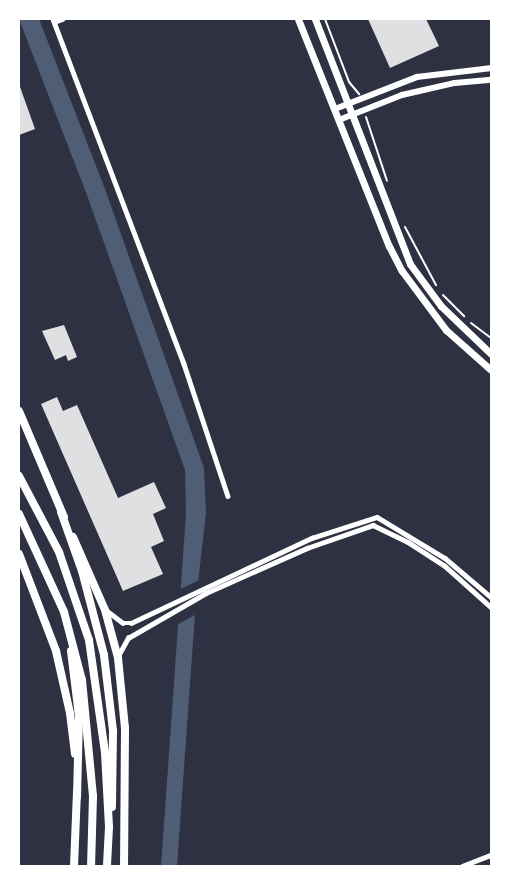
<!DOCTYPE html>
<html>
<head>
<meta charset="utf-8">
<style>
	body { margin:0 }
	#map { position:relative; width:510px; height:885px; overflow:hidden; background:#2d3142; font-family:"Alegreya Sans",sans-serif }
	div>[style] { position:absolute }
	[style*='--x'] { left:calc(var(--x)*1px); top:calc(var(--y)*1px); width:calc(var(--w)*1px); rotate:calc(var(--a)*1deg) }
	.water>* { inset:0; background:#4f5d75 }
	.pier>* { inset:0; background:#2d3142 }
	.building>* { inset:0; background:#e0e0e3 }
	.path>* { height:2px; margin:-1px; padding:0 1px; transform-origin:1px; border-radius:1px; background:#fff }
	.minor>* { height:4.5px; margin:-2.25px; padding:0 2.25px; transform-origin:2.25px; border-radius:2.25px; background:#fff }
	.tertiary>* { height:5.5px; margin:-2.75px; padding:0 2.75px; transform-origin:2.75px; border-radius:2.75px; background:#fff }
	.secondary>* { height:7px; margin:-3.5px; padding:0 3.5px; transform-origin:3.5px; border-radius:3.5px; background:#fff }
	.primary>* { height:8px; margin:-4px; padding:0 4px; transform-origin:4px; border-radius:4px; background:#fff }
	.trunk>* { height:8px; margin:-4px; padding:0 4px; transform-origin:4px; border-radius:4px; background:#fff }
	span { translate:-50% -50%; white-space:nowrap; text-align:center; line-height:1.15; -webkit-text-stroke:5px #fff; paint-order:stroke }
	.frame { position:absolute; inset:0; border:20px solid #fff; pointer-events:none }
</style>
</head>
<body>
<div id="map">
	<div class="water">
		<div style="clip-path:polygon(19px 19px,39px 19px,105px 189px,204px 468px,206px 513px,196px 600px,177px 866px,161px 866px,186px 513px,185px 470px,87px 195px)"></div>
	</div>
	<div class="pier">
		<div style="clip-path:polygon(201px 579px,198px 613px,175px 626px,177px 591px)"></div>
	</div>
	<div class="building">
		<div style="clip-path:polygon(368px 19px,426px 19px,439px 46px,390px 68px)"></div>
		<div style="clip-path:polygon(19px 84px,35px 129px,19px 135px)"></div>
		<div style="clip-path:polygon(64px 325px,77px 357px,68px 361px,66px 355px,55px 360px,42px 331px)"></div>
		<div style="clip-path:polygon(57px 397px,63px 411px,77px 405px,118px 498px,154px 482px,166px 508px,153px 514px,164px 541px,151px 547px,163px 574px,123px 591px,41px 404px)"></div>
	</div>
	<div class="path">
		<div style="--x:325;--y:19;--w:67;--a:69.1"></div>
		<div style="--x:349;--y:82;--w:16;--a:50"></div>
		<div style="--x:366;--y:117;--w:67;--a:71.8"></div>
		<div style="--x:405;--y:227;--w:66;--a:61.9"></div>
		<div style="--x:443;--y:295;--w:30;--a:45"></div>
		<div style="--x:471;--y:323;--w:25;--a:37"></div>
	</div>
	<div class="minor">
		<div style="--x:53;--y:19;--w:369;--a:69.2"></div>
		<div style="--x:184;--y:364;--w:139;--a:71.6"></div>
		<div style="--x:54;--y:22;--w:9;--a:-21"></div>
		<div style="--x:106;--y:610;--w:21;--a:37"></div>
		<div style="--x:123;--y:623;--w:8;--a:0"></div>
		<div style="--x:131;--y:623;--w:200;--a:-25.2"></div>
		<div style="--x:312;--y:538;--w:68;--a:-17.9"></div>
		<div style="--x:377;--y:517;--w:79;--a:31.1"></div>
		<div style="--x:445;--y:558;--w:60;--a:40.3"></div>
		<div style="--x:118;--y:656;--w:21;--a:-61"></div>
		<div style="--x:128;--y:638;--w:90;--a:-30"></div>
		<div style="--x:206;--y:593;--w:111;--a:-24"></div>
		<div style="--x:307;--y:548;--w:70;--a:-19.2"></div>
		<div style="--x:373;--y:525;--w:39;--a:26"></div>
		<div style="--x:408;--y:542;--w:44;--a:33"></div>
		<div style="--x:445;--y:566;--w:62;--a:41.7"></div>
		<div style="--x:462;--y:866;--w:31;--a:-21"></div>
	</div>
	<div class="tertiary">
		<div style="--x:335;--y:109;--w:88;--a:-21.3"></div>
		<div style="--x:417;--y:77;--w:75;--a:-6.9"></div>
		<div style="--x:339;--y:120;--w:68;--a:-21.6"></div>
		<div style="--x:402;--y:95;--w:54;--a:-12.8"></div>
		<div style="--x:455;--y:83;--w:36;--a:-5"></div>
	</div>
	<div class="secondary">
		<div style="--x:298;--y:19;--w:245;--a:68.2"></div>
		<div style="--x:389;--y:246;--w:28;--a:63"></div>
		<div style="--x:402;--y:271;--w:74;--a:53.3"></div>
		<div style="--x:446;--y:330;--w:60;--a:41.6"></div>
		<div style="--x:315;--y:19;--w:263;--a:68.8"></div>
		<div style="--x:410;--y:264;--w:52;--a:53.6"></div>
		<div style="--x:441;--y:306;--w:69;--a:43.8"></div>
	</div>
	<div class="primary">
		<div style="--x:19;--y:411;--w:115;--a:67"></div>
		<div style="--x:73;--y:537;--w:80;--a:66.3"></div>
		<div style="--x:105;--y:610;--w:50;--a:74.8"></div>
		<div style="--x:118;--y:658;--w:70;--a:84.3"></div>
		<div style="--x:125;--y:728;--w:138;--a:90.4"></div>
		<div style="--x:19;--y:554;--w:104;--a:69.1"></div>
		<div style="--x:56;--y:651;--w:64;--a:77.3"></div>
		<div style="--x:70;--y:713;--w:41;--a:83"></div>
		<div style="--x:74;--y:866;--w:75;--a:-87.7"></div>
	</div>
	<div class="trunk">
		<div style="--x:19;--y:476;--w:86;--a:62.2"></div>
		<div style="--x:59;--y:552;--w:93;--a:71.2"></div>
		<div style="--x:89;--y:640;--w:114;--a:81.9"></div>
		<div style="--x:105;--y:753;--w:74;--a:86.9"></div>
		<div style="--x:109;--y:827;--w:39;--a:93"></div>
		<div style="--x:61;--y:512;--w:63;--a:70.4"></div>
		<div style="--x:82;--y:571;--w:87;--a:75.3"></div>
		<div style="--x:104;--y:655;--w:77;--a:83.2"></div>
		<div style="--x:113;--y:731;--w:76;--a:90.8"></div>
		<div style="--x:19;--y:514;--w:108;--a:65.3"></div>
		<div style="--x:64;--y:612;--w:70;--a:75.2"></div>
		<div style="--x:82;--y:680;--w:117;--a:84.6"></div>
		<div style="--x:93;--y:796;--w:70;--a:91.6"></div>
		<div style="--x:71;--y:651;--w:65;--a:83"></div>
		<div style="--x:79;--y:716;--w:81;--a:91.4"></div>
	</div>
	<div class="frame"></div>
</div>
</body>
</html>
